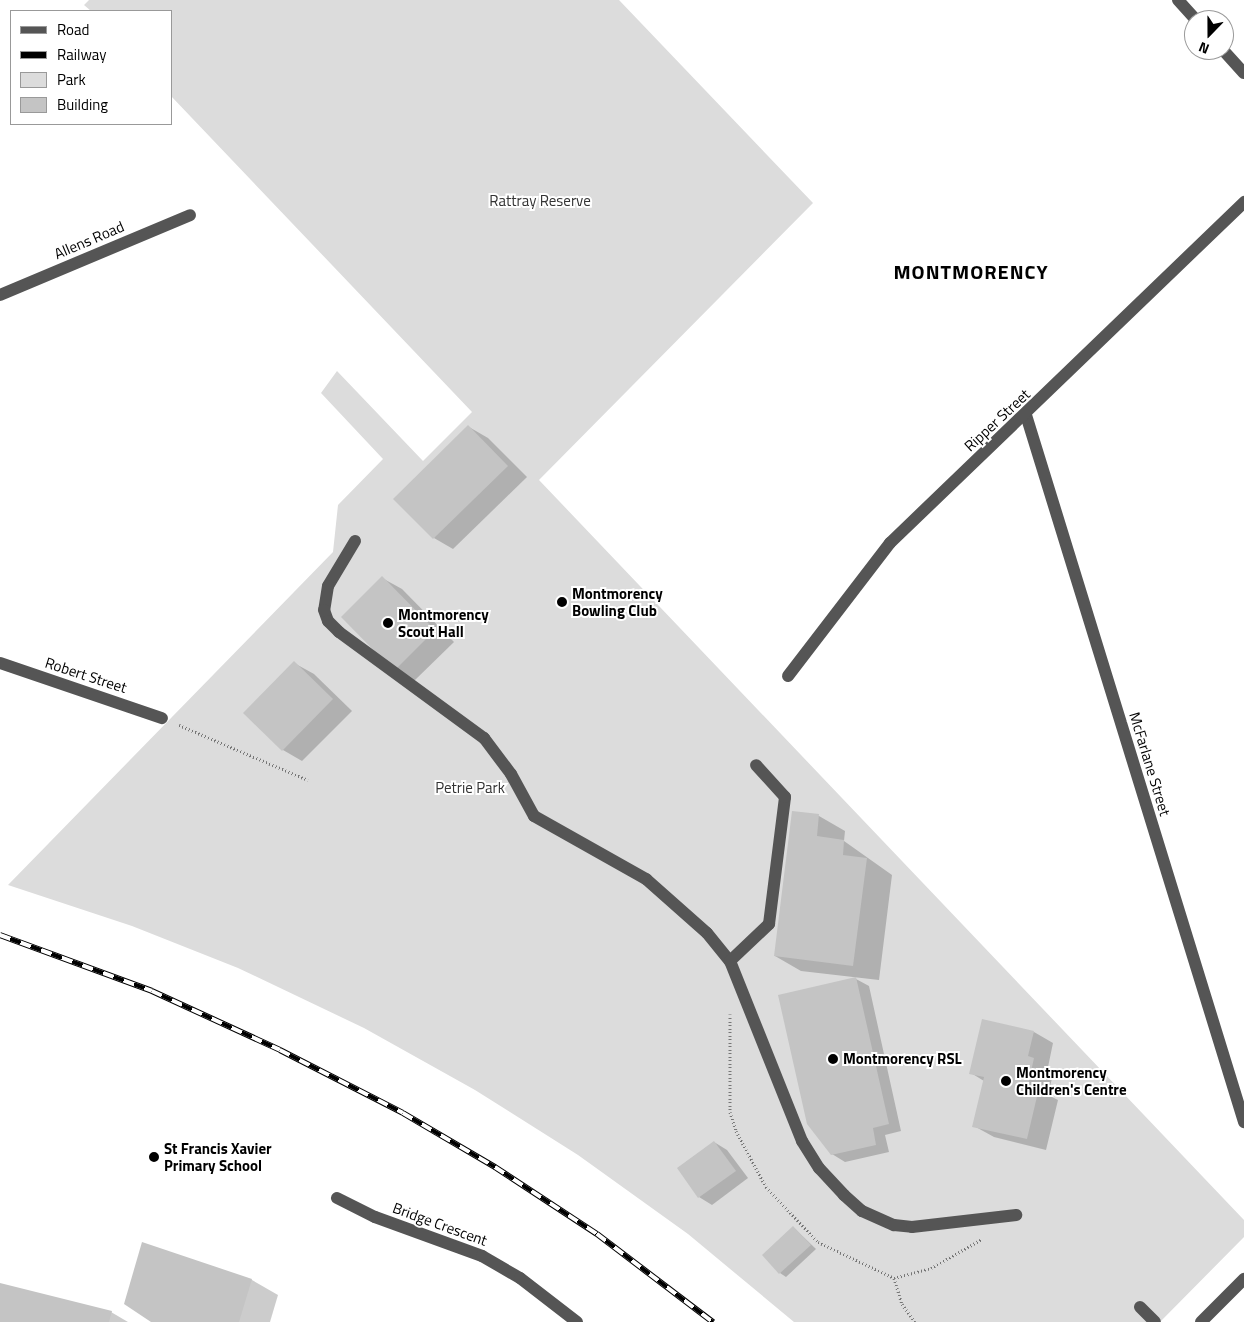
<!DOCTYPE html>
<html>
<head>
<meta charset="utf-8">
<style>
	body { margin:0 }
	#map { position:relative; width:1244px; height:1322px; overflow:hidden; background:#fff; font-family:"Titillium Web",sans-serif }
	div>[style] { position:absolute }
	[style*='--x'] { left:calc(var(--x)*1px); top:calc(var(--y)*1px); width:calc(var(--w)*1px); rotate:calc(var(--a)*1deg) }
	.green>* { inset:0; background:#dcdcdc }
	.shadow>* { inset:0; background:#0003 }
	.building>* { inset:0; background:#c4c4c4 }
	.path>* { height:3px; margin-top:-1.5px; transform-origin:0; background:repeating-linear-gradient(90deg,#777 0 1px,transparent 0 3.5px) }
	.minor>* { height:12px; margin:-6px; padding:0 6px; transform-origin:6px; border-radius:6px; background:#555 }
	.rail>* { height:5.5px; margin-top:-2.75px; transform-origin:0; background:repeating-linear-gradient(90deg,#fff 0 11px,#000 0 22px); box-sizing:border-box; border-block:1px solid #000 }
	.dots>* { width:14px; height:14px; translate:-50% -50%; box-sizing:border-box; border:2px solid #fff; border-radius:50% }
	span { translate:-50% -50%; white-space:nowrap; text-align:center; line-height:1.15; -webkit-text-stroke:4px #fff; paint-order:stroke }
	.park-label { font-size:15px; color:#333 }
	.street-label { font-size:15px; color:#000 }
	.poi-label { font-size:15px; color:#000; font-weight:700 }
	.left { translate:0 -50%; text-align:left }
	.district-label { font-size:20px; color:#000; font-weight:700; letter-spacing:1px }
	.legend { position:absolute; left:10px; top:10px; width:162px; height:115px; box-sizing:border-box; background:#fff; border:1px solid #999; margin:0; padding:6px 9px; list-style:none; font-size:15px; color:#000 }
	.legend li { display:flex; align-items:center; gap:10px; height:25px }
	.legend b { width:25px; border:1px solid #999 }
	.north { position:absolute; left:1184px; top:10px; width:50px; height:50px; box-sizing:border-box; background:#fff; border:1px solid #999; border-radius:50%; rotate:202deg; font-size:14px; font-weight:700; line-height:20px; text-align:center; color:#000 }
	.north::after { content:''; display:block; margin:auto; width:18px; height:22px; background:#000; clip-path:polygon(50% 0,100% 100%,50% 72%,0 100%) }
</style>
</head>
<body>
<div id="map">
	<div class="green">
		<div style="clip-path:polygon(89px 0,619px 0,813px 203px,539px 480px,1244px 1220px,1244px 1237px,1160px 1322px,794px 1322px,688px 1234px,578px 1155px,475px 1090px,364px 1028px,238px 968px,132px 926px,8px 885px,333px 552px,338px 505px,383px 459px,321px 393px,337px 371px,423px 461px,472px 412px,171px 96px,171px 11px,91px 11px,84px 5px)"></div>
	</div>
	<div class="shadow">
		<div style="clip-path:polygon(469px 427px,488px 438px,527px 477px,453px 549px,434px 538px)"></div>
		<div style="clip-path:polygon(382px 578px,402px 589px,454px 642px,414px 681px,395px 670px)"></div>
		<div style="clip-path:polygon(294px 663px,314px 674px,352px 711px,302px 761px,283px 750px)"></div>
		<div style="clip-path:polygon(793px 812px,819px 816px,845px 831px,844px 841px,892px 875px,879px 980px,801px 971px,775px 956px)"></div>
		<div style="clip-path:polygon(856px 979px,869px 986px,901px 1131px,885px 1135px,889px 1152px,845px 1162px,832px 1154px)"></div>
		<div style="clip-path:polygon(1034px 1032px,1053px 1043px,1048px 1067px,1054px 1070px,1048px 1095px,1058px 1100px,1046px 1150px,994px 1137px,974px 1126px,984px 1081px,971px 1073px)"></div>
		<div style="clip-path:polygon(714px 1142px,727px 1150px,748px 1178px,712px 1205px,699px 1197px,678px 1168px)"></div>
		<div style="clip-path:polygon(794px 1228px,816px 1249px,786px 1277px,780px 1273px)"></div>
		<div style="clip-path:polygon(142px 1244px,252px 1280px,278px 1295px,270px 1322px,153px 1322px)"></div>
		<div style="clip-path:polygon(0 1284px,111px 1312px,128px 1322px,0 1322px)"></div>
	</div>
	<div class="building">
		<div style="clip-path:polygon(468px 425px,508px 466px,433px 539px,393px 499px)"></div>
		<div style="clip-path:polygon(382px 576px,435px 630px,394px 671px,341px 617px)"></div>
		<div style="clip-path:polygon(294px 661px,333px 699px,282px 751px,243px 713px)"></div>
		<div style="clip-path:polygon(792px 811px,819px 814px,817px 836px,844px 840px,843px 855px,867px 858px,853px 966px,774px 956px)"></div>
		<div style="clip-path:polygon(856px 977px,889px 1124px,873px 1128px,876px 1145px,831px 1155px,807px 1124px,778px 995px)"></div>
		<div style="clip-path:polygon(982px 1019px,1034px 1031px,1028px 1056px,1034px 1058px,1028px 1085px,1039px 1088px,1027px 1139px,972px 1127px,984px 1077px,969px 1074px)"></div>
		<div style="clip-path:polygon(714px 1141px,736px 1171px,698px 1198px,677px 1168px)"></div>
		<div style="clip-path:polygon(793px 1226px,811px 1245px,779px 1274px,762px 1255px)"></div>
		<div style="clip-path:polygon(142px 1242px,252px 1279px,239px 1322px,151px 1322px,124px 1304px)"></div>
		<div style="clip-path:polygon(0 1283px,112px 1311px,109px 1322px,0 1322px)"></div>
	</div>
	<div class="path">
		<div style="--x:179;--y:725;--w:140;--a:23.1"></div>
		<div style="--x:730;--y:1014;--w:98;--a:90"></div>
		<div style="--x:730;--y:1112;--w:20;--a:72"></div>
		<div style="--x:736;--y:1131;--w:64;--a:61.8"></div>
		<div style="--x:766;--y:1187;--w:76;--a:46.6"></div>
		<div style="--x:818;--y:1242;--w:84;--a:25.3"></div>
		<div style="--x:894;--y:1278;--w:38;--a:-15"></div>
		<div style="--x:931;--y:1268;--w:59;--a:-29.6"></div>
		<div style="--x:894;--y:1278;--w:27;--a:73"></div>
		<div style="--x:902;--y:1304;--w:22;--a:54"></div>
	</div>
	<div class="minor">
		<div style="--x:1178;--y:0;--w:27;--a:48"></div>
		<div style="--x:1223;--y:50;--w:31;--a:48"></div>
		<div style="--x:0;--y:295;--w:206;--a:-22.8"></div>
		<div style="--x:1026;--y:415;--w:740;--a:72.86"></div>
		<div style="--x:355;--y:541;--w:52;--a:121"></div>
		<div style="--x:328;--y:586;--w:24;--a:99"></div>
		<div style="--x:324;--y:610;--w:12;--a:70"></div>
		<div style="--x:328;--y:621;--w:16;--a:45"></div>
		<div style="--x:339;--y:632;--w:180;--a:36.2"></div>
		<div style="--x:484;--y:738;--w:45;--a:53.1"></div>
		<div style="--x:511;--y:774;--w:48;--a:61.3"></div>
		<div style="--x:534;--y:816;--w:129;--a:29.4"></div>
		<div style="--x:646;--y:879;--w:81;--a:41.5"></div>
		<div style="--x:707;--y:933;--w:36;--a:51"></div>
		<div style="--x:730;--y:961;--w:194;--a:68.2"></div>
		<div style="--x:802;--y:1141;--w:32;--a:58"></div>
		<div style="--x:819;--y:1168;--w:37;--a:47"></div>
		<div style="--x:844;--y:1195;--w:24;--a:42"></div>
		<div style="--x:862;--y:1211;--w:35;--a:24"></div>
		<div style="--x:894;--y:1225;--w:18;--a:6"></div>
		<div style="--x:912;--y:1227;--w:105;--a:-6.6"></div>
		<div style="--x:0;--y:663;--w:171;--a:18.8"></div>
		<div style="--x:788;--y:676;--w:168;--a:-52.5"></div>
		<div style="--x:890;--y:543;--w:492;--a:-43.9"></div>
		<div style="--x:730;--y:961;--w:54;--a:-43.5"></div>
		<div style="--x:769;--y:924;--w:128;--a:-82.8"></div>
		<div style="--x:785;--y:797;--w:43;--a:-132.2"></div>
		<div style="--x:337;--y:1198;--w:42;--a:26.6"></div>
		<div style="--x:375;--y:1217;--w:114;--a:20"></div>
		<div style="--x:482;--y:1256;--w:44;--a:30.1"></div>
		<div style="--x:520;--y:1278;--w:72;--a:37.7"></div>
		<div style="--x:1140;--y:1307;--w:21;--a:45"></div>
		<div style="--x:1201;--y:1322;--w:61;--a:-45"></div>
	</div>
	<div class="rail">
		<div style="--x:0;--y:935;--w:162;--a:20.2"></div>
		<div style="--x:152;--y:991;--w:141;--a:24.7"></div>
		<div style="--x:280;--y:1050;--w:138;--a:27.1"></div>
		<div style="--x:403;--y:1113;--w:107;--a:30.4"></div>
		<div style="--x:495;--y:1167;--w:122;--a:33.3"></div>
		<div style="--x:597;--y:1234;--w:146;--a:37.2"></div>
	</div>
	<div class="dots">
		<div style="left:562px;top:602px;background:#000"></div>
		<div style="left:388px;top:623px;background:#000"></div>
		<div style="left:833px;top:1059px;background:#000"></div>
		<div style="left:1006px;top:1081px;background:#000"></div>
		<div style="left:154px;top:1157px;background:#000"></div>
	</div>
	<div class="park-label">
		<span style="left:540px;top:201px">Rattray Reserve</span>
		<span style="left:470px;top:788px">Petrie Park</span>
	</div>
	<div class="street-label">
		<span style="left:89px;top:240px;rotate:-23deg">Allens Road</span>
		<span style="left:997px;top:420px;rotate:-43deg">Ripper Street</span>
		<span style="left:86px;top:675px;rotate:18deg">Robert Street</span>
		<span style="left:1150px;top:764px;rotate:73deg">McFarlane Street</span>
		<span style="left:440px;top:1224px;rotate:20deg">Bridge Crescent</span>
	</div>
	<div class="poi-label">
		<span class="left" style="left:572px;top:602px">Montmorency<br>Bowling Club</span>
		<span class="left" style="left:398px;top:623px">Montmorency<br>Scout Hall</span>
		<span class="left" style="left:843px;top:1059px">Montmorency RSL</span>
		<span class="left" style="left:1016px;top:1081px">Montmorency<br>Children's Centre</span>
		<span class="left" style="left:164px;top:1157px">St Francis Xavier<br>Primary School</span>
	</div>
	<div class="district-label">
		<span style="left:971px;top:271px">MONTMORENCY</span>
	</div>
	<ul class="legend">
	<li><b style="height:6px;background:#555"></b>Road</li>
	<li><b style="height:6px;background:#000"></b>Railway</li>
	<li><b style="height:14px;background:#dcdcdc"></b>Park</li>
	<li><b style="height:14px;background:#c4c4c4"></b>Building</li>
	</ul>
	<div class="north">N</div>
</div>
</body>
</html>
